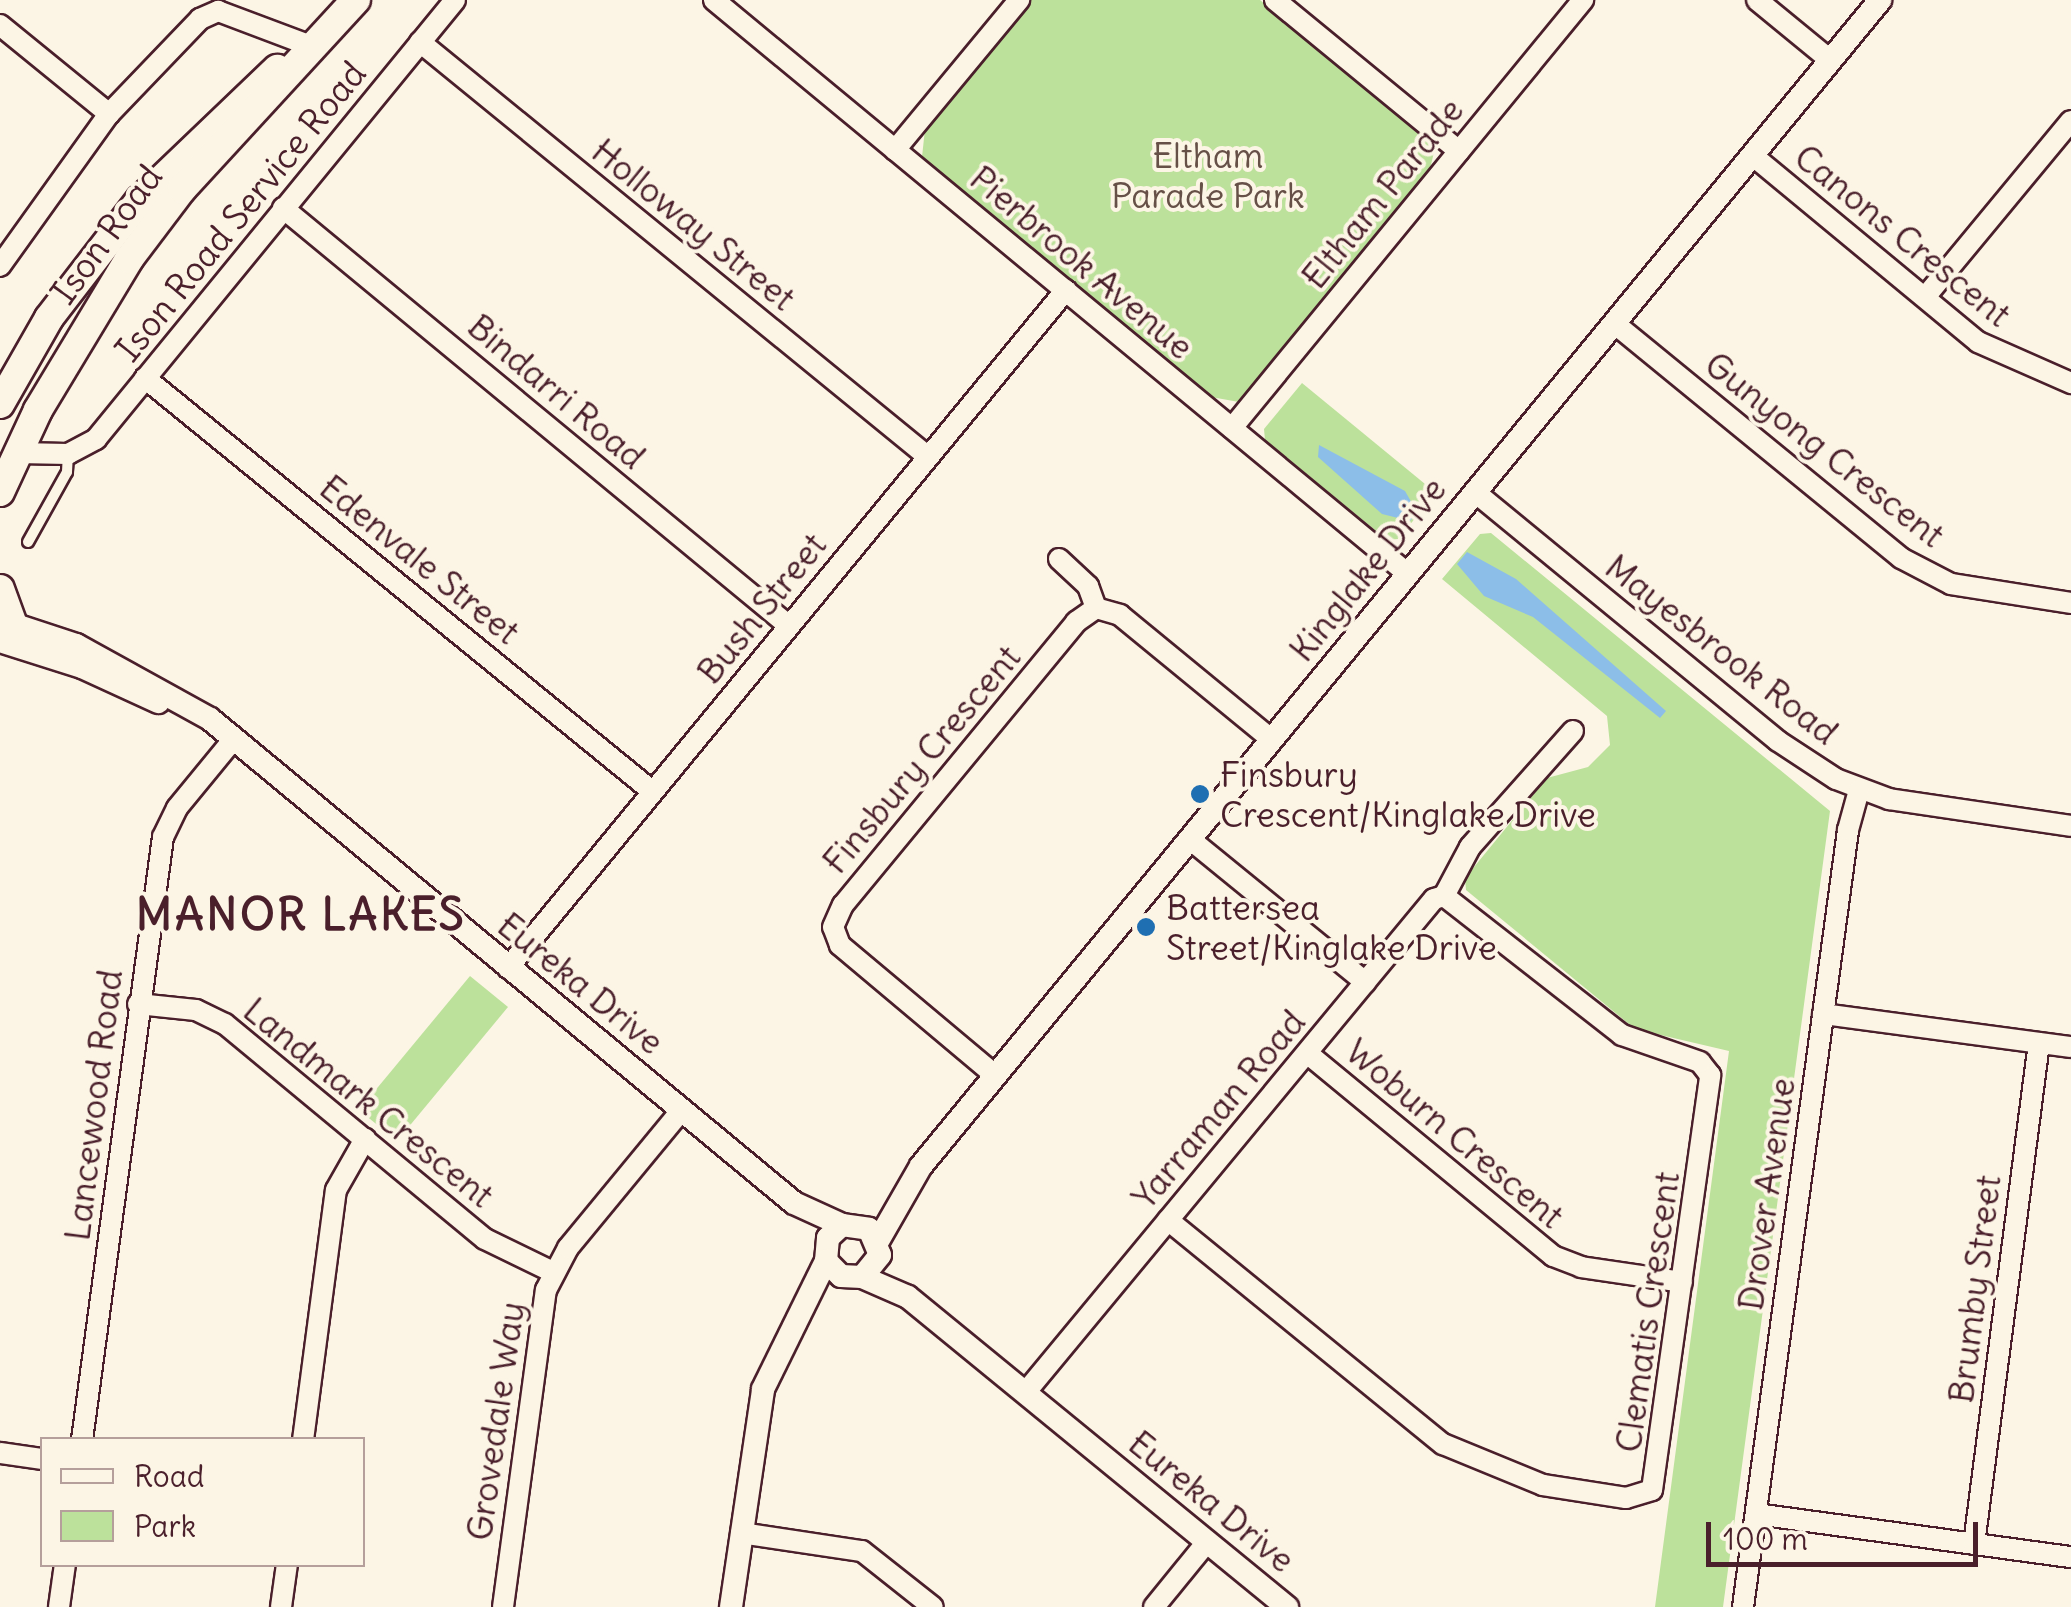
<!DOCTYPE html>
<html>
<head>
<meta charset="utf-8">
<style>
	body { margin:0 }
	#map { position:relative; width:2071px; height:1607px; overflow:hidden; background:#fcf5e5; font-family:Delius,sans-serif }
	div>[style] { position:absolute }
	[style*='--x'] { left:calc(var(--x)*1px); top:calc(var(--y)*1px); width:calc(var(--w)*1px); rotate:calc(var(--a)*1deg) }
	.green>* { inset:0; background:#bce19b }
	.water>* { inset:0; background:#8cbee8 }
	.roads { filter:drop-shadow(2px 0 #4a1f2b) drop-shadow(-2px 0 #4a1f2b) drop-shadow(0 2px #4a1f2b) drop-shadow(0 -2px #4a1f2b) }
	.service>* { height:10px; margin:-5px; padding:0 5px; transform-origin:5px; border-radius:5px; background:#fcf5e5 }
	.minor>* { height:20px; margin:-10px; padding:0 10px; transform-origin:10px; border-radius:10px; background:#fcf5e5 }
	.tertiary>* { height:22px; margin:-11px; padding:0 11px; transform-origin:11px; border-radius:11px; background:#fcf5e5 }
	.secondary>* { height:28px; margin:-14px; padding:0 14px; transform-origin:14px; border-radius:14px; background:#fcf5e5 }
	.dots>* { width:28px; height:28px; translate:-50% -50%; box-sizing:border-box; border:5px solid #fcf5e5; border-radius:50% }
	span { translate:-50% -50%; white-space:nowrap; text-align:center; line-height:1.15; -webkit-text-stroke:8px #fcf5e5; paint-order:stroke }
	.park-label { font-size:35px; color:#665047 }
	.street-label { font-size:35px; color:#4a1f2b }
	.poi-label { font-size:35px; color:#4a1f2b }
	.left { translate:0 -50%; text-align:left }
	.district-label { font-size:45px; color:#4a1f2b; font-weight:700; letter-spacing:2.5px }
	.legend { position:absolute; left:40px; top:1437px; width:325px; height:130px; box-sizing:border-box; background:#fcf5e5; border:2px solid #b59f9b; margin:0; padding:12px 18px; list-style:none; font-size:30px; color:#4a1f2b }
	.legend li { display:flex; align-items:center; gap:20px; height:50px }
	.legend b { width:50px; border:2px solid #b59f9b }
	.scale { position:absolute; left:1706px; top:1522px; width:272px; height:45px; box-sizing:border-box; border:5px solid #4a1f2b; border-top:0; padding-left:12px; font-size:30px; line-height:35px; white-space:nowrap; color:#4a1f2b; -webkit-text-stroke:8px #fcf5e5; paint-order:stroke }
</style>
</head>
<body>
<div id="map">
	<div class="green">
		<div style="clip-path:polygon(1031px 0,1260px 0,1435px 148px,1429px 173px,1239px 402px,1211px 397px,922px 157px,925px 129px)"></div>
		<div style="clip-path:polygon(1302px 383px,1436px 493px,1398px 539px,1387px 540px,1265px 440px,1264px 429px)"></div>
		<div style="clip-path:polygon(1491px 533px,1830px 811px,1723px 1607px,1655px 1607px,1729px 1051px,1635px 1029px,1466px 890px,1465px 878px,1547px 778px,1588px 767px,1610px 745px,1607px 716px,1442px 579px,1480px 534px)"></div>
		<div style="clip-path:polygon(470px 976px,508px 1007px,397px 1141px,359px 1110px)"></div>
	</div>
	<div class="water">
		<div style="clip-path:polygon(1319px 445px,1405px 491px,1417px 512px,1410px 521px,1382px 514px,1318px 457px)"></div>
		<div style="clip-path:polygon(1467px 552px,1516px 579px,1666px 711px,1660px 718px,1533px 617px,1484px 596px,1457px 564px)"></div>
	</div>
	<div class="roads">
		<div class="service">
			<div style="--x:28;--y:542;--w:80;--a:-60.9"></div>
			<div style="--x:67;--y:472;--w:18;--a:-87"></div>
		</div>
		<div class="minor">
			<div style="--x:714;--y:0;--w:901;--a:39.59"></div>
			<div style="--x:1275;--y:0;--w:238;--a:39.4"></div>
			<div style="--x:1757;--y:0;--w:94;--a:39.4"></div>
			<div style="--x:0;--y:25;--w:141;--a:39.2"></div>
			<div style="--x:420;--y:42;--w:655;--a:39.23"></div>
			<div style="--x:895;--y:150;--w:195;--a:-50.4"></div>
			<div style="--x:1752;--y:155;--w:293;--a:39.6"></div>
			<div style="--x:1978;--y:342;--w:102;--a:23.8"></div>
			<div style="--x:283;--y:208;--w:655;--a:39.55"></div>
			<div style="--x:0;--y:266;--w:187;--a:-54.4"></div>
			<div style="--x:109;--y:114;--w:132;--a:-46.2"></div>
			<div style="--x:200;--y:19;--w:20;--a:-24"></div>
			<div style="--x:218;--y:11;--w:99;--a:20.6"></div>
			<div style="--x:1926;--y:296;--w:227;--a:-50.4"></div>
			<div style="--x:1614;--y:323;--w:371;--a:39.3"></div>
			<div style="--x:1901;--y:558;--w:56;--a:27.5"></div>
			<div style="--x:1951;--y:584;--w:121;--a:9"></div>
			<div style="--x:145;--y:378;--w:654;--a:39.17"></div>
			<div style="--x:1232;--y:428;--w:554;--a:-50.65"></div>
			<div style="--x:18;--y:453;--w:50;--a:1.1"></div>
			<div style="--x:68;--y:454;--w:32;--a:-28"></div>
			<div style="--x:96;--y:439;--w:567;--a:-50.72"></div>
			<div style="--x:1475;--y:492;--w:392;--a:39.4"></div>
			<div style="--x:1778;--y:741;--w:69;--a:33.2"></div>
			<div style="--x:1836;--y:779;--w:57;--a:20.7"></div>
			<div style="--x:1889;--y:799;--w:184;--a:8.4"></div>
			<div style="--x:1059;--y:559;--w:40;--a:43"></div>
			<div style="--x:1088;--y:586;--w:23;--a:70"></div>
			<div style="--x:1191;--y:840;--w:225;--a:39.2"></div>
			<div style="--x:508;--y:968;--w:878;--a:-50.55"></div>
			<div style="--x:138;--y:1004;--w:58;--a:5.9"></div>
			<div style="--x:196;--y:1010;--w:32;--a:26"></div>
			<div style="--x:225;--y:1024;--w:337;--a:39.6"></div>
			<div style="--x:485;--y:1239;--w:76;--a:25.9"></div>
			<div style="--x:1823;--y:1014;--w:250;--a:7.6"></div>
			<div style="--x:1307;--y:1053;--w:319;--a:39.5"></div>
			<div style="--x:1553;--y:1256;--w:30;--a:21"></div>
			<div style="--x:1581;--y:1267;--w:102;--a:8.4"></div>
			<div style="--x:996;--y:1076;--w:204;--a:-140"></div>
			<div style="--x:840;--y:945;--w:19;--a:-111"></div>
			<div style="--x:833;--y:927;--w:24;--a:-66"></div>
			<div style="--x:843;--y:905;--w:367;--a:-50.5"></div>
			<div style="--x:1076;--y:622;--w:24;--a:-35"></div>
			<div style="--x:1096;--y:608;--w:25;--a:16"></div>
			<div style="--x:1120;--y:615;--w:197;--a:39.4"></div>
			<div style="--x:1168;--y:1220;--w:355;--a:39.2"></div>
			<div style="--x:1443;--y:1444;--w:108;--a:22.3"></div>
			<div style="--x:1543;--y:1485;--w:84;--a:8.9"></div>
			<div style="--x:1626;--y:1498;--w:27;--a:-17"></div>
			<div style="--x:1652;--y:1490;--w:419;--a:-82"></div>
			<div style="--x:1710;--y:1075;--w:16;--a:-128"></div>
			<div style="--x:1700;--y:1062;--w:83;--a:-160.9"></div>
			<div style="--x:1622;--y:1035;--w:226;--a:-142"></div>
			<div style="--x:1025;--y:1393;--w:641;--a:-50.38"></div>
			<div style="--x:1434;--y:899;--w:10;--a:-17"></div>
			<div style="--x:1444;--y:896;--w:55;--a:-62"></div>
			<div style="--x:1470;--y:847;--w:155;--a:-48.4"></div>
			<div style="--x:82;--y:1440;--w:608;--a:-82.35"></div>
			<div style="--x:163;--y:837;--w:32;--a:-64"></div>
			<div style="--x:177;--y:808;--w:87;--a:-50.6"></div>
			<div style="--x:303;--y:1440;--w:252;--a:-82.5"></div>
			<div style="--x:336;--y:1190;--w:59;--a:-60.4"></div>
			<div style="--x:0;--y:1453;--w:42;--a:8.1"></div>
			<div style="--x:1756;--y:1514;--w:318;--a:7.8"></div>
			<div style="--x:741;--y:1533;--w:122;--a:8.5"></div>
			<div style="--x:862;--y:1551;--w:90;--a:38.3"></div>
			<div style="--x:1974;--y:1544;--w:505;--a:-82.61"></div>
			<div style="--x:59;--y:1607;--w:43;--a:-82.1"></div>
			<div style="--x:281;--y:1607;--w:43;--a:-82.1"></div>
			<div style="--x:503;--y:1607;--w:320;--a:-82.3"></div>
			<div style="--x:546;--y:1290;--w:47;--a:-62.4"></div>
			<div style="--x:568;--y:1248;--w:178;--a:-50.5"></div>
			<div style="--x:1154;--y:1607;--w:84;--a:-50.8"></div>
			<div style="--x:1743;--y:1607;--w:784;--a:-82.3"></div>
			<div style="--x:1848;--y:830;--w:41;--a:-74.6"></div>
		</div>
		<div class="tertiary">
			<div style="--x:0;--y:620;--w:80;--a:18.2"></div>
			<div style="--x:76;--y:645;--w:153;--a:28.9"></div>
			<div style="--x:210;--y:719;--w:758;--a:39.65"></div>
			<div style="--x:794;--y:1203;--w:53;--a:24.6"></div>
			<div style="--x:842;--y:1225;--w:27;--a:8"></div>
			<div style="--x:869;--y:1229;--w:28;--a:67"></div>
			<div style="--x:880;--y:1255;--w:28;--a:129"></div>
			<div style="--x:862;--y:1277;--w:21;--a:-177"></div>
			<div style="--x:841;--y:1276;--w:21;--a:-135"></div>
			<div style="--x:826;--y:1261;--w:23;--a:-85"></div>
			<div style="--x:828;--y:1238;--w:19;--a:-43"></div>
			<div style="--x:0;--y:641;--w:86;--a:17.6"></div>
			<div style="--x:82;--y:667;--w:84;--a:24.7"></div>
			<div style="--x:878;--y:1241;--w:86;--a:-60.2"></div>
			<div style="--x:921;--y:1166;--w:1510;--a:-50.56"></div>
			<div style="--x:862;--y:1277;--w:50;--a:23.5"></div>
			<div style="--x:908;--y:1297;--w:490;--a:39.3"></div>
			<div style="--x:731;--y:1607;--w:220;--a:-81.6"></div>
			<div style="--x:763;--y:1389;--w:143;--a:-63.8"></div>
		</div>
		<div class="secondary">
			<div style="--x:0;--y:404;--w:99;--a:-60.3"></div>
			<div style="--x:49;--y:318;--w:149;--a:-52.4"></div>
			<div style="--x:140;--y:200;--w:190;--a:-43.7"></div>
			<div style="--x:0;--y:492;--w:90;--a:-65.1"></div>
			<div style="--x:38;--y:410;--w:176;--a:-58.9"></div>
			<div style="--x:129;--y:259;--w:88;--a:-52.9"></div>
			<div style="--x:182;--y:189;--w:257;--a:-47.4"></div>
			<div style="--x:0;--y:589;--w:37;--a:70"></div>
		</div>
	</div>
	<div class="dots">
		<div style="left:1200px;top:794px;background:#1f6fb2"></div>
		<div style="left:1146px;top:927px;background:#1f6fb2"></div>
	</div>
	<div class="park-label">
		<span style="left:1208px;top:175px">Eltham<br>Parade Park</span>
	</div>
	<div class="street-label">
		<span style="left:1382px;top:193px;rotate:-51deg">Eltham Parade</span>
		<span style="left:240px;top:211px;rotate:-51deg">Ison Road Service Road</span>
		<span style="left:694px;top:224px;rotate:39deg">Holloway Street</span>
		<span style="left:106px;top:234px;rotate:-54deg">Ison Road</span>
		<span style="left:1903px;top:235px;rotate:39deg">Canons Crescent</span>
		<span style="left:1082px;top:262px;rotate:40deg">Pierbrook Avenue</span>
		<span style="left:557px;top:391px;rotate:40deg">Bindarri Road</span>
		<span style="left:1825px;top:449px;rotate:38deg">Gunyong Crescent</span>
		<span style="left:420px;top:559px;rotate:39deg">Edenvale Street</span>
		<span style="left:1367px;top:569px;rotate:-51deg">Kinglake Drive</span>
		<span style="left:761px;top:608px;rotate:-51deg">Bush Street</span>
		<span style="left:1722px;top:649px;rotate:38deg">Mayesbrook Road</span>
		<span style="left:921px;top:759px;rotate:-50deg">Finsbury Crescent</span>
		<span style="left:581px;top:983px;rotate:39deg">Eureka Drive</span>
		<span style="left:369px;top:1102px;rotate:39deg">Landmark Crescent</span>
		<span style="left:93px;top:1105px;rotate:-83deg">Lancewood Road</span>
		<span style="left:1218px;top:1109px;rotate:-50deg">Yarraman Road</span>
		<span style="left:1455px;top:1133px;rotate:40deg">Woburn Crescent</span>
		<span style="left:1766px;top:1194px;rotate:-82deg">Drover Avenue</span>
		<span style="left:1974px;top:1289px;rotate:-83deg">Brumby Street</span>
		<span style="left:1647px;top:1312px;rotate:-82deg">Clematis Crescent</span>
		<span style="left:495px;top:1421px;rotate:-82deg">Grovedale Way</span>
		<span style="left:1212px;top:1501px;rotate:39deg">Eureka Drive</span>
	</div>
	<div class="poi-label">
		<span class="left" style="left:1220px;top:794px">Finsbury<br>Crescent/Kinglake Drive</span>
		<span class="left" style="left:1166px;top:927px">Battersea<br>Street/Kinglake Drive</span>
	</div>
	<div class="district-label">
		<span style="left:301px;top:915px">MANOR LAKES</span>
	</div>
	<ul class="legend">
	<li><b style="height:12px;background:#fcf5e5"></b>Road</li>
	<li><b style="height:28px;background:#bce19b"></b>Park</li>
	</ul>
	<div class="scale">100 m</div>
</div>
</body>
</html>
